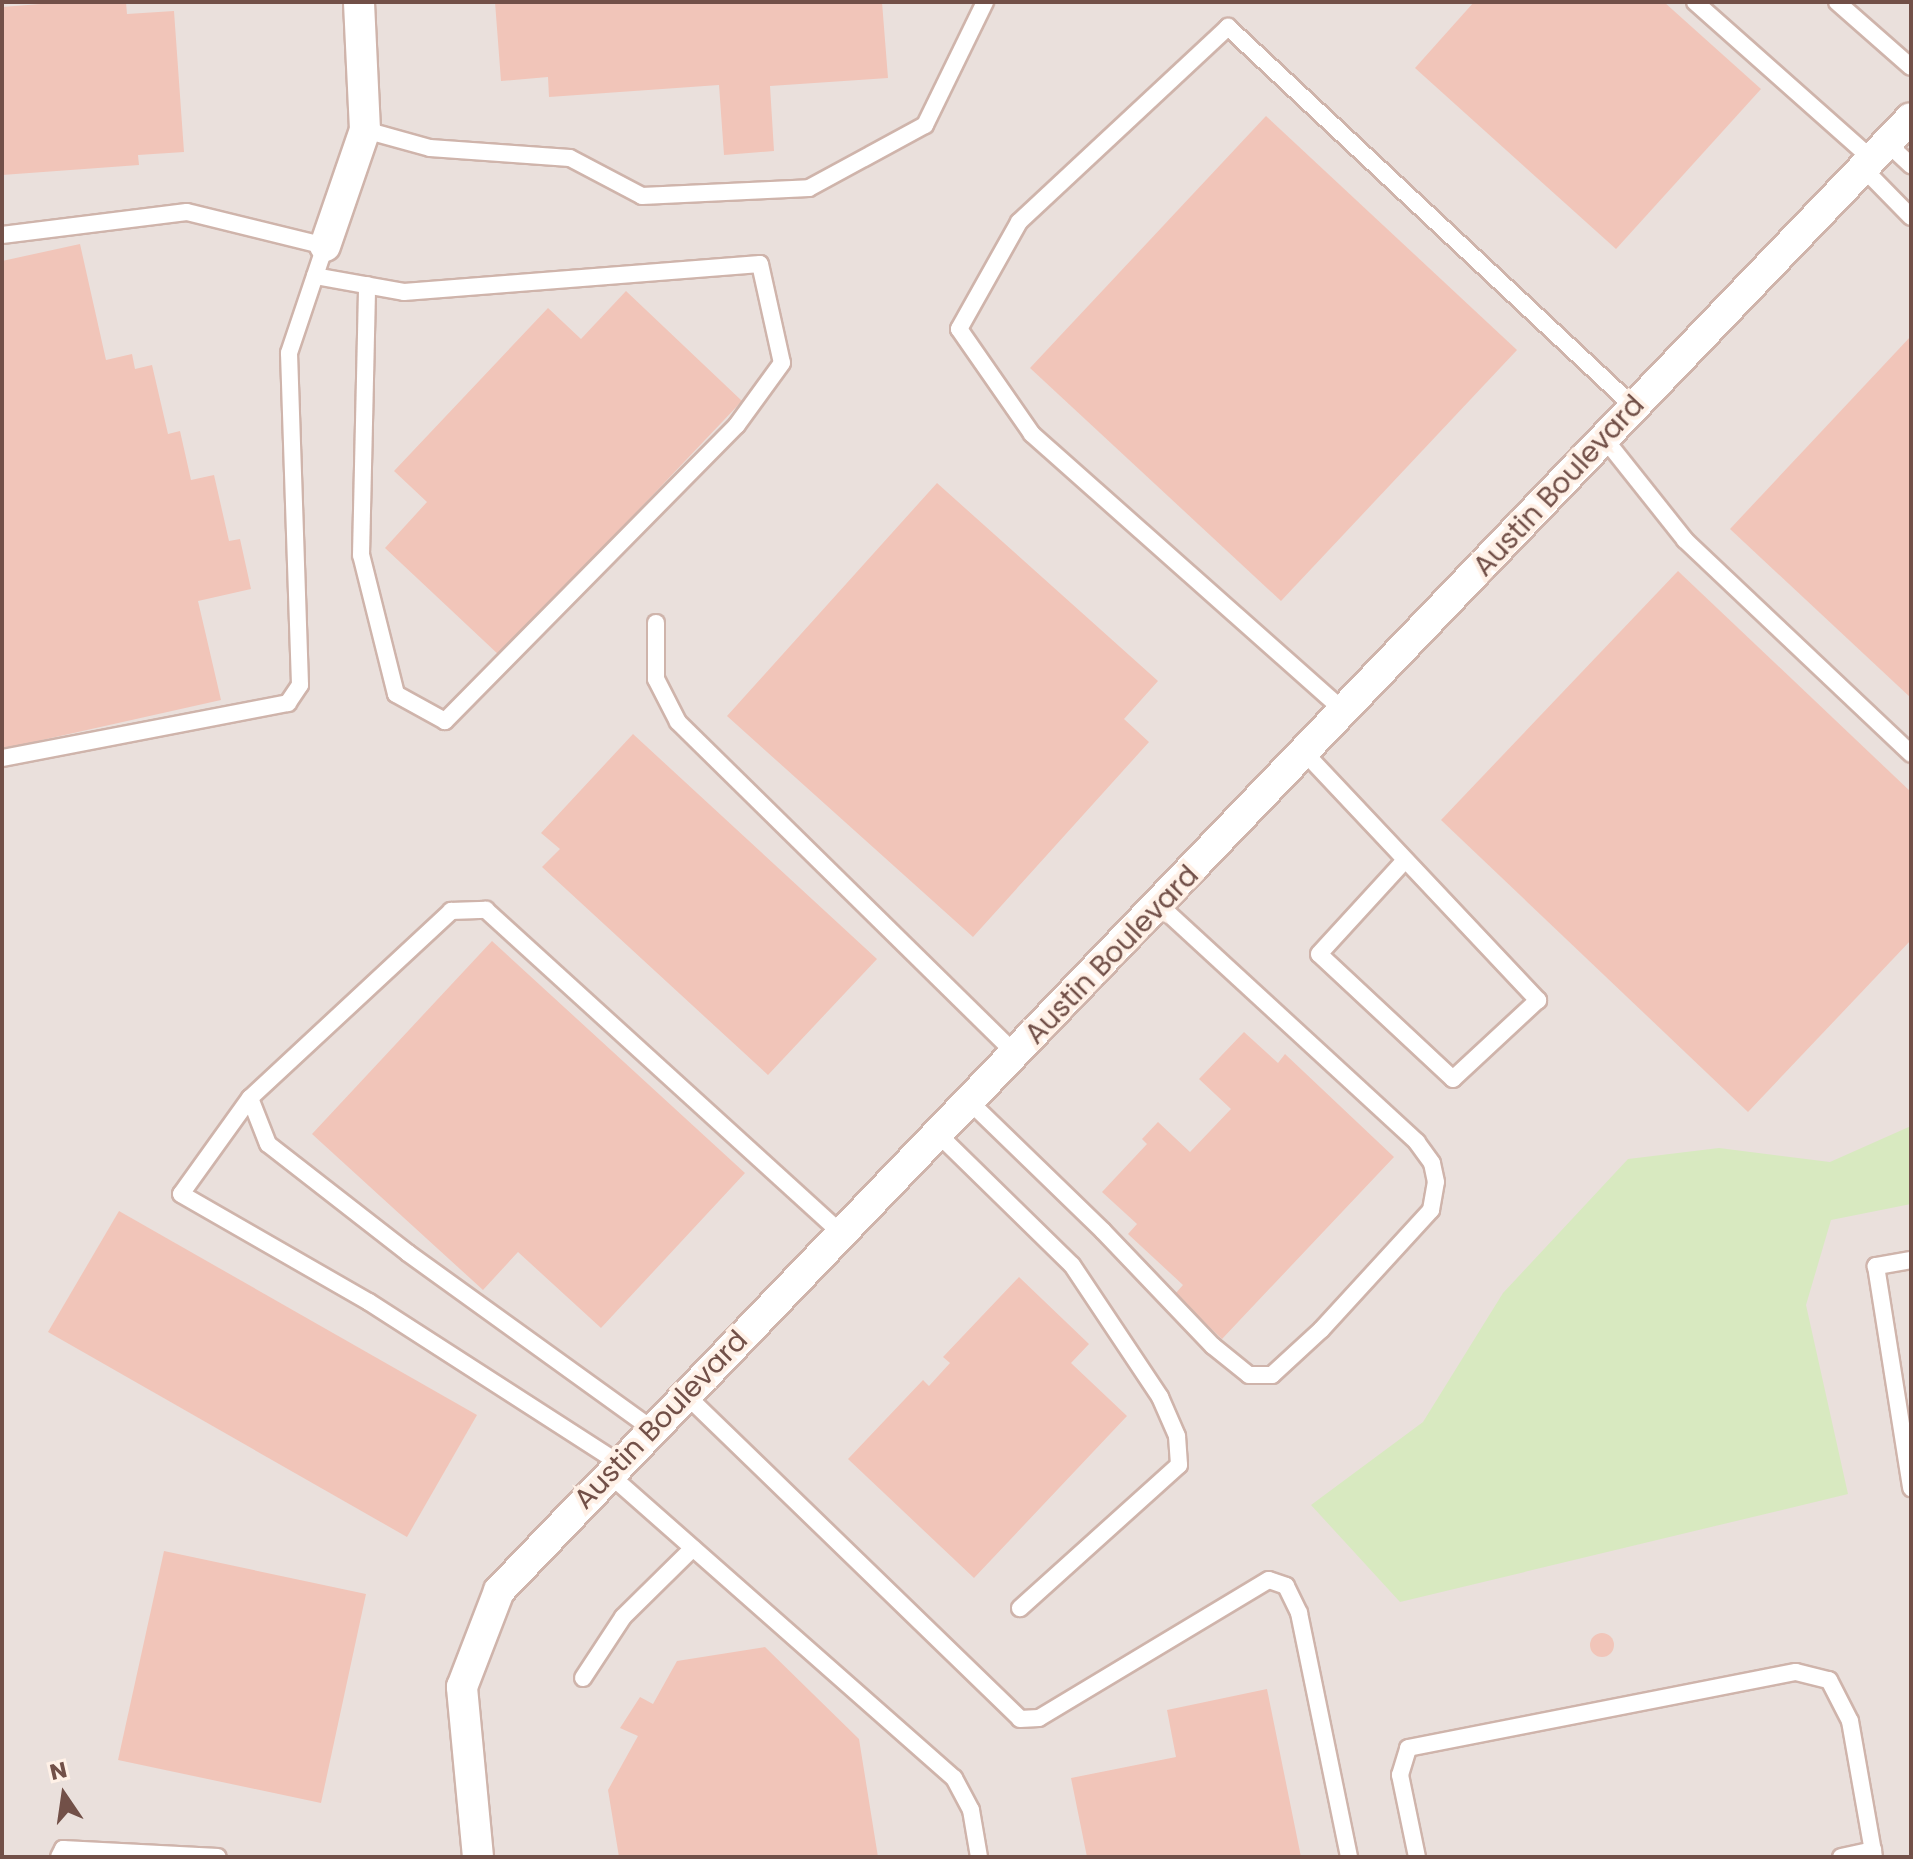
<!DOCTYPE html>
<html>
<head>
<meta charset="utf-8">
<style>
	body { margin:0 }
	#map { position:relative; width:1913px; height:1859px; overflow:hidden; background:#fcece1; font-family:Poppins,sans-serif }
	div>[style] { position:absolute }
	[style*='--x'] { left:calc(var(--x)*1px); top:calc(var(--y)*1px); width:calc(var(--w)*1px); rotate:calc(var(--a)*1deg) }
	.industrial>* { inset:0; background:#eae0dc }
	.green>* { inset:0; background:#d8e9c0 }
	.building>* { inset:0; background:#f1c5b9 }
	.round { border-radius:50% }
	.roads { filter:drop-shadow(2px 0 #cfb4ab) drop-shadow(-2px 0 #cfb4ab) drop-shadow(0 2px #cfb4ab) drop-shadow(0 -2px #cfb4ab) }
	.lane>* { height:16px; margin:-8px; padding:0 8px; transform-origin:8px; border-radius:8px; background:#fff }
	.street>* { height:30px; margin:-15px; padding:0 15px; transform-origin:15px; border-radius:15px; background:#fff }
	span { translate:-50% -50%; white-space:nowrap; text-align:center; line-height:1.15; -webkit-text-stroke:8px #fff1e7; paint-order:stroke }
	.street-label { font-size:28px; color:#725048 }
	.frame { position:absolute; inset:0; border:4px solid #725048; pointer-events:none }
	.north { position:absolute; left:24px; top:1755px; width:80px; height:80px; -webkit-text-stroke:6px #fff1e7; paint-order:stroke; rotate:347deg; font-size:22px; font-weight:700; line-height:32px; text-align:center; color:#725048 }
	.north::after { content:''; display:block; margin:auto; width:28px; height:36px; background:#725048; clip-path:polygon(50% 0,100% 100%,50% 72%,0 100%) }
</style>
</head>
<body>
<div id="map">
	<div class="industrial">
		<div style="clip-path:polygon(2px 2px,1911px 2px,1911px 1857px,2px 1857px)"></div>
	</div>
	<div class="green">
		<div style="clip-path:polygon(1911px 1126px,1911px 1204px,1831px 1220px,1806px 1305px,1848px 1494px,1400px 1602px,1311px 1505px,1423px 1422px,1503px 1293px,1628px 1159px,1719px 1148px,1830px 1162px)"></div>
	</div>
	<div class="building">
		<div style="clip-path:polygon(66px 2px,126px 2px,127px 14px,174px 11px,184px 152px,138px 155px,139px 165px,2px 175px,2px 7px)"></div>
		<div style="clip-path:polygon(495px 2px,882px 2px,888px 78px,770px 86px,774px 151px,724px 155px,719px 85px,549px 97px,548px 77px,501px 81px)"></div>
		<div style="clip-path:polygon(1474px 2px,1664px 2px,1761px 89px,1616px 249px,1415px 68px)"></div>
		<div style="clip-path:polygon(1266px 116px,1517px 350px,1281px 601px,1030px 368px)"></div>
		<div style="clip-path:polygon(80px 244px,106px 360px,132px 354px,135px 369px,152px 365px,168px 434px,180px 431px,191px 480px,214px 475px,229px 541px,240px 539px,251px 589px,198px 601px,221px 700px,2px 749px,2px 261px)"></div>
		<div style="clip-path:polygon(626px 291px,742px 401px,500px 656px,385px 548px,427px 502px,394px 471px,548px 308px,581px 339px)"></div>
		<div style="clip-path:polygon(1911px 336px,1911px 698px,1730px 529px)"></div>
		<div style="clip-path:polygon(937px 483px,1158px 681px,1124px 719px,1149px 742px,973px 937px,727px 716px)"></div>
		<div style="clip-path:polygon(1678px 571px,1911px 792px,1911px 940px,1748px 1112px,1441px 820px)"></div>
		<div style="clip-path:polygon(633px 734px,877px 959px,768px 1075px,542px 867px,560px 849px,541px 833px)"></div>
		<div style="clip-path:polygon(492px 941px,745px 1173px,601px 1328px,518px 1252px,483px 1290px,312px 1134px)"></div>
		<div style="clip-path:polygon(1244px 1032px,1278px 1063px,1285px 1054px,1394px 1157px,1222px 1339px,1175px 1294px,1183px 1285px,1128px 1234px,1137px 1224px,1102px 1192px,1147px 1144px,1142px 1139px,1158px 1122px,1190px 1152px,1231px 1109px,1199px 1079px)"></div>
		<div style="clip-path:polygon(119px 1211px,477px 1415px,407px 1537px,48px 1332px)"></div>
		<div style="clip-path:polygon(1019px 1277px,1089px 1344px,1071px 1363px,1127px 1416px,974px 1578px,848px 1459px,923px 1380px,929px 1386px,950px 1363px,943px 1357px)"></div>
		<div style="clip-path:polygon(164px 1551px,366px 1594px,321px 1803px,118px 1760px)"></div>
		<div class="round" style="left:1590px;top:1633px;width:24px;height:24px"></div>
		<div style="clip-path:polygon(765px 1647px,859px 1739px,878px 1857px,619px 1857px,608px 1790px,638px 1736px,620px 1728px,640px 1697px,653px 1704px,677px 1661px)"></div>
		<div style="clip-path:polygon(1267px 1689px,1301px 1857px,1087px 1857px,1071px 1778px,1176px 1757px,1167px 1710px)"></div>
	</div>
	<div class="roads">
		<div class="lane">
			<div style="--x:1695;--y:2;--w:235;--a:41.6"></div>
			<div style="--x:1837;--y:2;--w:98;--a:41.3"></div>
			<div style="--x:365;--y:130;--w:67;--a:15.5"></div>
			<div style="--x:430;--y:148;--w:140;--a:4.1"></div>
			<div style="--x:570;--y:158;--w:81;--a:27.8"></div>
			<div style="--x:642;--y:196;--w:167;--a:-2.7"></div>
			<div style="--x:809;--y:188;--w:132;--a:-28.5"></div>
			<div style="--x:925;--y:125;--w:137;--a:-64"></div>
			<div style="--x:1887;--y:143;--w:33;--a:43"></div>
			<div style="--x:1862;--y:167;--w:70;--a:45.6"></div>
			<div style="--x:2;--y:235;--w:186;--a:-7.1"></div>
			<div style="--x:187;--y:212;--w:142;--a:13.8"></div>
			<div style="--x:325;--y:246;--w:113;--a:108.6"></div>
			<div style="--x:289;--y:353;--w:332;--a:88.1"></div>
			<div style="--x:300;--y:685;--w:22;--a:124"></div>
			<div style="--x:288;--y:703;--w:291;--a:169.1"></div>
			<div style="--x:315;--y:276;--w:90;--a:10.2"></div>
			<div style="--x:404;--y:292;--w:357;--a:-4.5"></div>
			<div style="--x:760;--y:264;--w:101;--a:77.5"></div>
			<div style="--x:782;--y:363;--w:77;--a:126"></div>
			<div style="--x:737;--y:425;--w:416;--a:134.6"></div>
			<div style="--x:445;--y:721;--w:56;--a:-151.1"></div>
			<div style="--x:396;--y:694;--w:143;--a:-104.1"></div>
			<div style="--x:361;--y:555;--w:270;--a:-88.7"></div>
			<div style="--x:1604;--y:438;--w:130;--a:51.5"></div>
			<div style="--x:1685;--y:540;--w:311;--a:43.4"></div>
			<div style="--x:656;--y:623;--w:56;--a:90"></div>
			<div style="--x:656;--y:679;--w:48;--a:62.9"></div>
			<div style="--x:678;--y:722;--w:474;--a:44.5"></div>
			<div style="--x:1345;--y:712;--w:419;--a:-138.4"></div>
			<div style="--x:1032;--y:434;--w:128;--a:-124.8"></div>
			<div style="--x:959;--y:329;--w:123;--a:-60.7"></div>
			<div style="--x:1019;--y:222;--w:286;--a:-43"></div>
			<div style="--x:1228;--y:27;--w:556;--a:43.11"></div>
			<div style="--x:1305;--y:753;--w:340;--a:46.7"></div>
			<div style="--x:1538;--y:1000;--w:116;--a:137.1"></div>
			<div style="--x:1453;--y:1079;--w:183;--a:-137"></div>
			<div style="--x:1319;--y:954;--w:127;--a:-47.5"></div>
			<div style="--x:250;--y:1098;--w:118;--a:125.7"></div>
			<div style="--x:181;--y:1194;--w:217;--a:29.9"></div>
			<div style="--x:369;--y:1302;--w:297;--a:32.8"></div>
			<div style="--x:970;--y:1102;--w:185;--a:44.1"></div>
			<div style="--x:1103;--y:1231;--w:159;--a:46.3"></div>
			<div style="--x:1213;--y:1346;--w:46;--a:38.9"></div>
			<div style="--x:1249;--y:1375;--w:23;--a:0"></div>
			<div style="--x:1272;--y:1375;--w:67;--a:-42.6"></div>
			<div style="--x:1321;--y:1330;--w:163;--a:-47.5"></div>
			<div style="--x:1431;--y:1210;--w:28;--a:-80"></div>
			<div style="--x:1436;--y:1182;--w:19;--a:-102"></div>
			<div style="--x:1432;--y:1163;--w:26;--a:-126"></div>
			<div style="--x:1417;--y:1142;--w:350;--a:-137.4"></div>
			<div style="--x:938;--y:1134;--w:187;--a:44.4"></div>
			<div style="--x:1072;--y:1265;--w:159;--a:56.3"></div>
			<div style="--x:1160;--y:1397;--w:43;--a:66.4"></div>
			<div style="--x:1177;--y:1436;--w:29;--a:86"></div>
			<div style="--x:1179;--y:1465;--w:214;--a:138"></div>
			<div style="--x:1911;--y:1260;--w:36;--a:170"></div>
			<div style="--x:1876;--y:1266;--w:225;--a:81"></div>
			<div style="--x:686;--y:1395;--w:465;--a:44.1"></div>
			<div style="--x:1020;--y:1719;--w:19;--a:-3"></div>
			<div style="--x:1039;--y:1718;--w:268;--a:-31"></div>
			<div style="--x:1269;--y:1580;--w:18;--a:19"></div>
			<div style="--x:1286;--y:1586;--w:30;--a:64"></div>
			<div style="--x:1299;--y:1613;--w:249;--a:78.4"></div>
			<div style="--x:652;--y:1429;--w:301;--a:-144.2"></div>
			<div style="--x:408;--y:1253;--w:177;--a:-142.1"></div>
			<div style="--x:268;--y:1144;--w:49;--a:-111.4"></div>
			<div style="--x:250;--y:1098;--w:275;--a:-42.9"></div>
			<div style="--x:451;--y:911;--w:35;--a:-2"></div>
			<div style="--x:486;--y:910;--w:481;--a:42.3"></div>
			<div style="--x:609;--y:1474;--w:460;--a:41.4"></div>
			<div style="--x:954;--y:1778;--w:36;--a:62"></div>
			<div style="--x:971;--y:1810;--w:48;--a:80.3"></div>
			<div style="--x:583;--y:1678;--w:73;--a:-56.7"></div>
			<div style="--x:623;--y:1617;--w:98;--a:-44.6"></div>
			<div style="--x:59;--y:1857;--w:9;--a:-63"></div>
			<div style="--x:63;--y:1849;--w:155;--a:3"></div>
			<div style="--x:1417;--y:1857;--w:84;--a:-101.7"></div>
			<div style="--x:1400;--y:1775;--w:28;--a:-73"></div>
			<div style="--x:1408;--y:1748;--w:395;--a:-11.1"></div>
			<div style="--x:1796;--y:1672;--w:34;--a:14"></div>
			<div style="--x:1829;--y:1680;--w:46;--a:62.9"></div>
			<div style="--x:1850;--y:1721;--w:138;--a:80"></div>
			<div style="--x:1841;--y:1857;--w:33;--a:-12"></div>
		</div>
		<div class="street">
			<div style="--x:325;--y:246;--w:123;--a:-71"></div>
			<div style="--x:365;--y:130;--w:128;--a:-92.7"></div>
			<div style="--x:478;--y:1857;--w:171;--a:-95.4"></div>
			<div style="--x:462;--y:1687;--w:103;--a:-68.9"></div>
			<div style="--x:499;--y:1591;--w:2040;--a:-46.21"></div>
		</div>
	</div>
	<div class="street-label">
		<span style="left:1559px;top:486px;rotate:-47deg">Austin Boulevard</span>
		<span style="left:1112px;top:955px;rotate:-46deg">Austin Boulevard</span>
		<span style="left:661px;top:1420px;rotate:-46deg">Austin Boulevard</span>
	</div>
	<div class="frame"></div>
	<div class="north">N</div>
</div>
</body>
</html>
